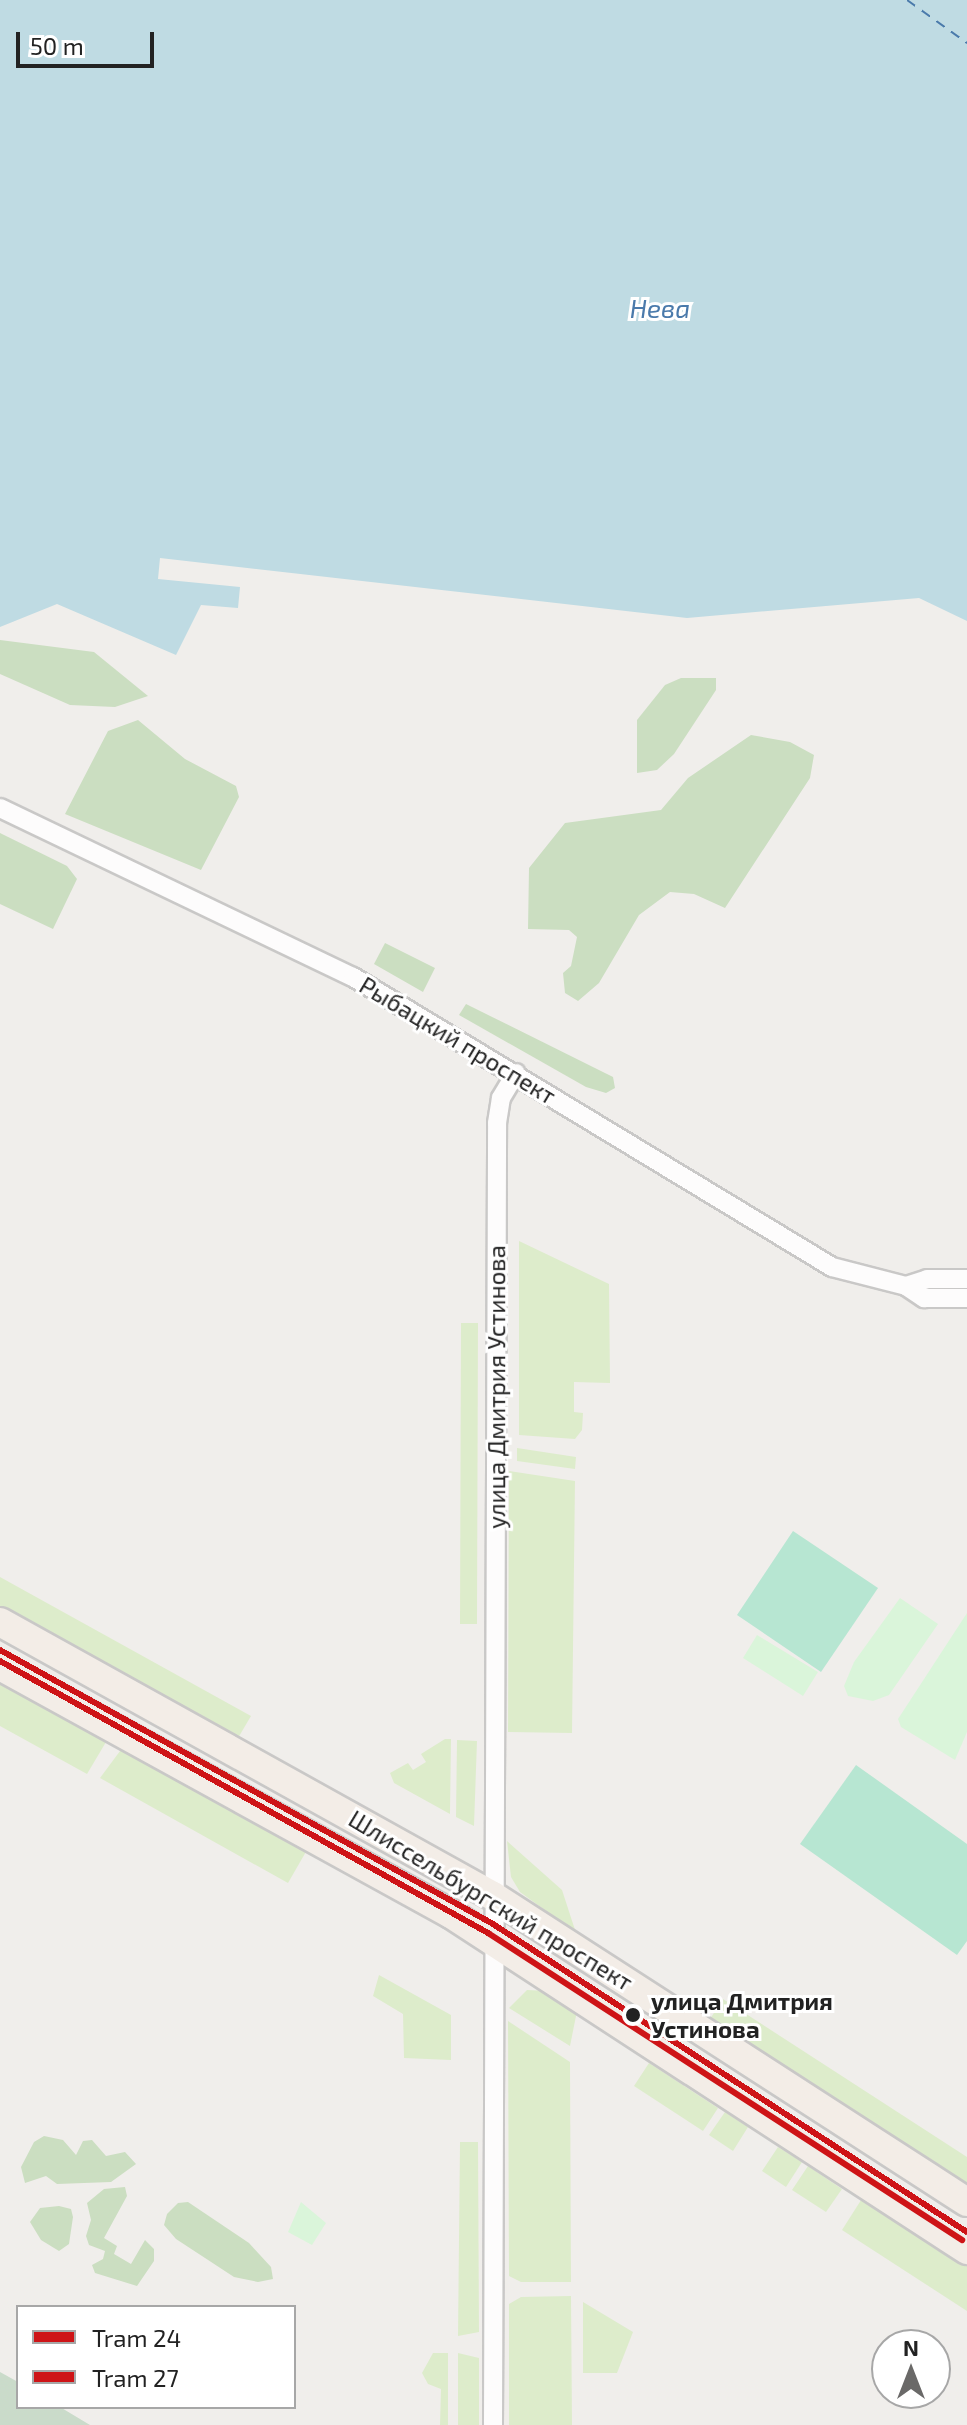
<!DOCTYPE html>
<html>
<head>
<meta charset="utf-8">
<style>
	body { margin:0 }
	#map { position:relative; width:967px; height:2425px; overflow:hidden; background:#f0eeeb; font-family:"Exo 2",sans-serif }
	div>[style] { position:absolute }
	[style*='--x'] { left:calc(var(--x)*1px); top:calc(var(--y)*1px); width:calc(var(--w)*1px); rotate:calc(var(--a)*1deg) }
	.grass>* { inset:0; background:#ddeccb }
	.forest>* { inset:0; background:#cbdec1 }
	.cemetery>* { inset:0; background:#cadbca }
	.park>* { inset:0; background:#daf5da }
	.pitch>* { inset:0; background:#b7e6d2 }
	.water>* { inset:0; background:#bfdbe3 }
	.ferry>* { height:2px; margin-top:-1px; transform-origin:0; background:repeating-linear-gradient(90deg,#4a7aab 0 10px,transparent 0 18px) }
	.roads { filter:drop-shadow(2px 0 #c9c8c7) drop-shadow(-2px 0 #c9c8c7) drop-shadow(0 2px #c9c8c7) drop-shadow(0 -2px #c9c8c7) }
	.street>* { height:18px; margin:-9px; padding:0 9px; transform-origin:9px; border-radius:9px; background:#fdfcfc }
	.primary>* { height:28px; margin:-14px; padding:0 14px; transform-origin:14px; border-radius:14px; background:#f3ede7 }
	.tram-1>* { height:6px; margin:-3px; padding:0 3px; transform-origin:3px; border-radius:3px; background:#ce1417 }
	.tram-2>* { height:6px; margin:-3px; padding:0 3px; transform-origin:3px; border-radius:3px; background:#ce1417 }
	.dots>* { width:22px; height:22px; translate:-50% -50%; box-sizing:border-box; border:4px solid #fff; border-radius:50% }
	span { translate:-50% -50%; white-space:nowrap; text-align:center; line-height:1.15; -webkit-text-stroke:6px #fff; paint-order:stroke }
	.street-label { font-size:24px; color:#222 }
	.stop-label { font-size:24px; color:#222; font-weight:700 }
	.left { translate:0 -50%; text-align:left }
	.water-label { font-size:26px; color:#4a7aab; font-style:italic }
	.legend { position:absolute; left:16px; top:2305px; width:280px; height:104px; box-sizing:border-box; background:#fff; border:2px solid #a7a7a7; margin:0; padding:10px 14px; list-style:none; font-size:24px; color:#222 }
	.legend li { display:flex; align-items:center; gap:16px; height:40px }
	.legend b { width:40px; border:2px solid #a7a7a7 }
	.north { position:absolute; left:871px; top:2329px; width:80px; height:80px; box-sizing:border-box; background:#fff; border:2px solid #a7a7a7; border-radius:50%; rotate:0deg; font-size:22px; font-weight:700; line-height:32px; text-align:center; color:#222 }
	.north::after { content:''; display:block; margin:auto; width:28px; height:36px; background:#6a6968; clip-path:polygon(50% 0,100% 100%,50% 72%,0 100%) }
	.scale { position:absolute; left:16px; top:32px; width:138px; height:36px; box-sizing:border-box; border:4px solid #222; border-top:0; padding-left:10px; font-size:24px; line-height:28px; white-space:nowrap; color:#222; -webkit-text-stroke:6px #fff; paint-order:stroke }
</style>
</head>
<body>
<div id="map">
	<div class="grass">
		<div style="clip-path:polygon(519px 1241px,609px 1284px,610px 1383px,574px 1382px,574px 1412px,583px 1413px,582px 1430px,575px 1439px,519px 1435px)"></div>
		<div style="clip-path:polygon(461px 1323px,478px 1323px,477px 1624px,460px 1624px)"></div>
		<div style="clip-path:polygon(517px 1448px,576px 1457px,575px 1469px,517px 1461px)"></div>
		<div style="clip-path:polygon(509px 1471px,575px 1481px,572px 1733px,508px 1732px)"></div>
		<div style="clip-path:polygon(0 1577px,251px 1716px,238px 1738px,0 1606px)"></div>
		<div style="clip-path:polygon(0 1683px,106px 1742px,87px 1774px,0 1726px)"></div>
		<div style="clip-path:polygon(445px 1739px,451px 1739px,450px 1814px,394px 1783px,390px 1773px,408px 1763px,413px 1770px,426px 1762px,421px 1754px)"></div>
		<div style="clip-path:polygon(457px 1740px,477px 1741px,474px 1826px,456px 1817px)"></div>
		<div style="clip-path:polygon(123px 1747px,307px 1850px,288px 1883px,100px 1778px)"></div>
		<div style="clip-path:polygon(507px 1841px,562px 1890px,576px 1933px,520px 1892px,511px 1877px)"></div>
		<div style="clip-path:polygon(379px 1975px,451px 2015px,451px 2060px,404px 2058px,403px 2014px,373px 1996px)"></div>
		<div style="clip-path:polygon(527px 1990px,547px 1991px,577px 2011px,570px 2046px,509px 2008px)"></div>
		<div style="clip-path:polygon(723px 1999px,967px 2157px,967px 2186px,710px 2019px)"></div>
		<div style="clip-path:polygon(508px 2021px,570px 2062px,571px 2282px,521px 2282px,509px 2276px)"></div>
		<div style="clip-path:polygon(649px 2063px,718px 2108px,703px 2131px,634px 2086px)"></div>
		<div style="clip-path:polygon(725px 2112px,748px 2127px,733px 2151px,709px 2135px)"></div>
		<div style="clip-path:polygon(460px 2142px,478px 2142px,479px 2332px,458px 2336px)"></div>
		<div style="clip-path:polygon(778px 2147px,802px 2162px,786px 2187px,762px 2171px)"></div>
		<div style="clip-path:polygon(808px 2166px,842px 2189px,826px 2212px,792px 2190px)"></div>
		<div style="clip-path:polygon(863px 2197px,967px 2265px,967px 2311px,842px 2230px)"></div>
		<div style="clip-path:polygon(571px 2296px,572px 2425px,509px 2425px,509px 2304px,521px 2297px)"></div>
		<div style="clip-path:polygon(583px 2302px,633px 2332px,617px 2373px,583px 2373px)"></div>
		<div style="clip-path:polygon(433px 2353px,448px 2353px,448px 2425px,440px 2425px,441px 2389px,428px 2384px,422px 2373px)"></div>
		<div style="clip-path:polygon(458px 2353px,479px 2358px,479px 2425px,458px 2425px)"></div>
	</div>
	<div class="forest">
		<div style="clip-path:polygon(0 640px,94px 652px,148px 696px,115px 707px,70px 705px,0 674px)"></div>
		<div style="clip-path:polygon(681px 678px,716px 678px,716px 690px,674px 754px,657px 770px,637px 773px,637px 720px,665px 685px)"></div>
		<div style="clip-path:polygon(138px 720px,185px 759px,236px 786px,239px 797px,201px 870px,65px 814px,108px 731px)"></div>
		<div style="clip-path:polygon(751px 735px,790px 742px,814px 755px,810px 778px,725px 908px,694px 894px,670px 892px,639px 915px,599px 983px,578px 1001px,565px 993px,563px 973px,571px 966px,577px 937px,569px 930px,528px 929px,529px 868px,565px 823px,661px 810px,688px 778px)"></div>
		<div style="clip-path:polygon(0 833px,67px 866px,77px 879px,53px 929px,0 904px)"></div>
		<div style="clip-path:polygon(385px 943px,435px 968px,423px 992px,374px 964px)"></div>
		<div style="clip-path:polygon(466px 1004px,613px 1077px,615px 1088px,606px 1093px,586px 1087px,459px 1015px)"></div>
		<div style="clip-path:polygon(44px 2136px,63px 2140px,76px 2155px,83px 2141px,92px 2140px,106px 2156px,125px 2152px,136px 2164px,111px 2182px,57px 2184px,46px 2176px,25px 2183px,21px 2167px,34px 2142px)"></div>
		<div style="clip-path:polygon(125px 2187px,127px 2196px,104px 2238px,117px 2246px,114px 2254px,131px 2264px,145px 2240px,154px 2249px,154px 2261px,137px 2286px,95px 2273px,92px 2265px,103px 2259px,105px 2251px,89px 2245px,86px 2236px,91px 2220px,87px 2203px,104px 2189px)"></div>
		<div style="clip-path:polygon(188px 2202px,249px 2243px,271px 2267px,273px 2279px,258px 2282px,234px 2277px,176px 2239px,164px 2225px,167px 2214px,178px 2203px)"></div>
		<div style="clip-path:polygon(59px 2206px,71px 2209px,73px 2217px,69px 2244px,59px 2251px,41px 2240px,30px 2222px,40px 2208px)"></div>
	</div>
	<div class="cemetery">
		<div style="clip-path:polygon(0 2372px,18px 2382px,18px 2407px,60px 2407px,90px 2425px,0 2425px)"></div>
	</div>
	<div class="park">
		<div style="clip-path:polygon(900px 1598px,938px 1624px,889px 1695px,873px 1701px,848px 1696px,844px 1686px,854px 1662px)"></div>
		<div style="clip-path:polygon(967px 1613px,967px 1732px,955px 1760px,901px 1727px,898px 1719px)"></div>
		<div style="clip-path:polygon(757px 1635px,818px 1672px,803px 1696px,743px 1658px)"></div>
		<div style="clip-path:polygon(301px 2202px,326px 2223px,312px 2245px,288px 2232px)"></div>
	</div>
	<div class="pitch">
		<div style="clip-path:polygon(793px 1531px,878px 1588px,821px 1672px,737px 1615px)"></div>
		<div style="clip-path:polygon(856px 1765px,967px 1844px,967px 1941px,957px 1955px,800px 1844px)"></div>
	</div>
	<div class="water">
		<div style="clip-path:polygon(0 0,967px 0,967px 621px,919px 598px,687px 618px,160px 558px,158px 579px,240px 587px,238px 608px,201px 605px,176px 655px,57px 604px,0 627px)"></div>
	</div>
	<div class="ferry">
		<div style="--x:907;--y:0;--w:74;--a:35.6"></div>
	</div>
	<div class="roads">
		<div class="street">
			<div style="--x:0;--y:808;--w:391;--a:25.6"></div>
			<div style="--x:353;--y:977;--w:560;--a:31.19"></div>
			<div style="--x:832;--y:1267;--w:76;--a:14.4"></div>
			<div style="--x:906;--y:1286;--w:22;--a:34"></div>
			<div style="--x:924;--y:1298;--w:43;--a:0"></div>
			<div style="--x:906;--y:1286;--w:22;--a:-18"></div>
			<div style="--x:927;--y:1279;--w:40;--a:0"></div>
			<div style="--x:493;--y:2425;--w:1302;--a:-89.82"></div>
			<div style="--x:497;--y:1123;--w:25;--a:-81"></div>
			<div style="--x:501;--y:1098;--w:29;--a:-59"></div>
		</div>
		<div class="primary">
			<div style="--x:0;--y:1622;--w:564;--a:29.06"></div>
			<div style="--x:493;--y:1896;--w:564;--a:32.85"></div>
			<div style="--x:0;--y:1666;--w:515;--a:28.81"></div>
			<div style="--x:451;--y:1914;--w:616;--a:33.07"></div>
		</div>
	</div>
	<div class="tram-1">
		<div style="--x:0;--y:1650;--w:564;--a:29.06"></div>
		<div style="--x:493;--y:1924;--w:565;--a:33.02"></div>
	</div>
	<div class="tram-2">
		<div style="--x:0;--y:1661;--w:559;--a:29.13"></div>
		<div style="--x:488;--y:1933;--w:565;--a:32.93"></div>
	</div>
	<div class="dots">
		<div style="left:633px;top:2015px;background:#222"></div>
	</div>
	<div class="street-label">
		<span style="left:458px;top:1040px;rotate:31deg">Рыбацкий проспект</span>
		<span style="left:496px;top:1387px;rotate:-90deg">улица Дмитрия Устинова</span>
		<span style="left:491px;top:1900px;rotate:31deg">Шлиссельбургский проспект</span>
	</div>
	<div class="stop-label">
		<span class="left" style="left:651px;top:2015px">улица Дмитрия<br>Устинова</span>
	</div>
	<div class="water-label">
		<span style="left:660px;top:308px">Нева</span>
	</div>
	<ul class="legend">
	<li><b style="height:10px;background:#ce1417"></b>Tram 24</li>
	<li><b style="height:10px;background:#ce1417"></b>Tram 27</li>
	</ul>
	<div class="north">N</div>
	<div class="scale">50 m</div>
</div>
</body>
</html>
